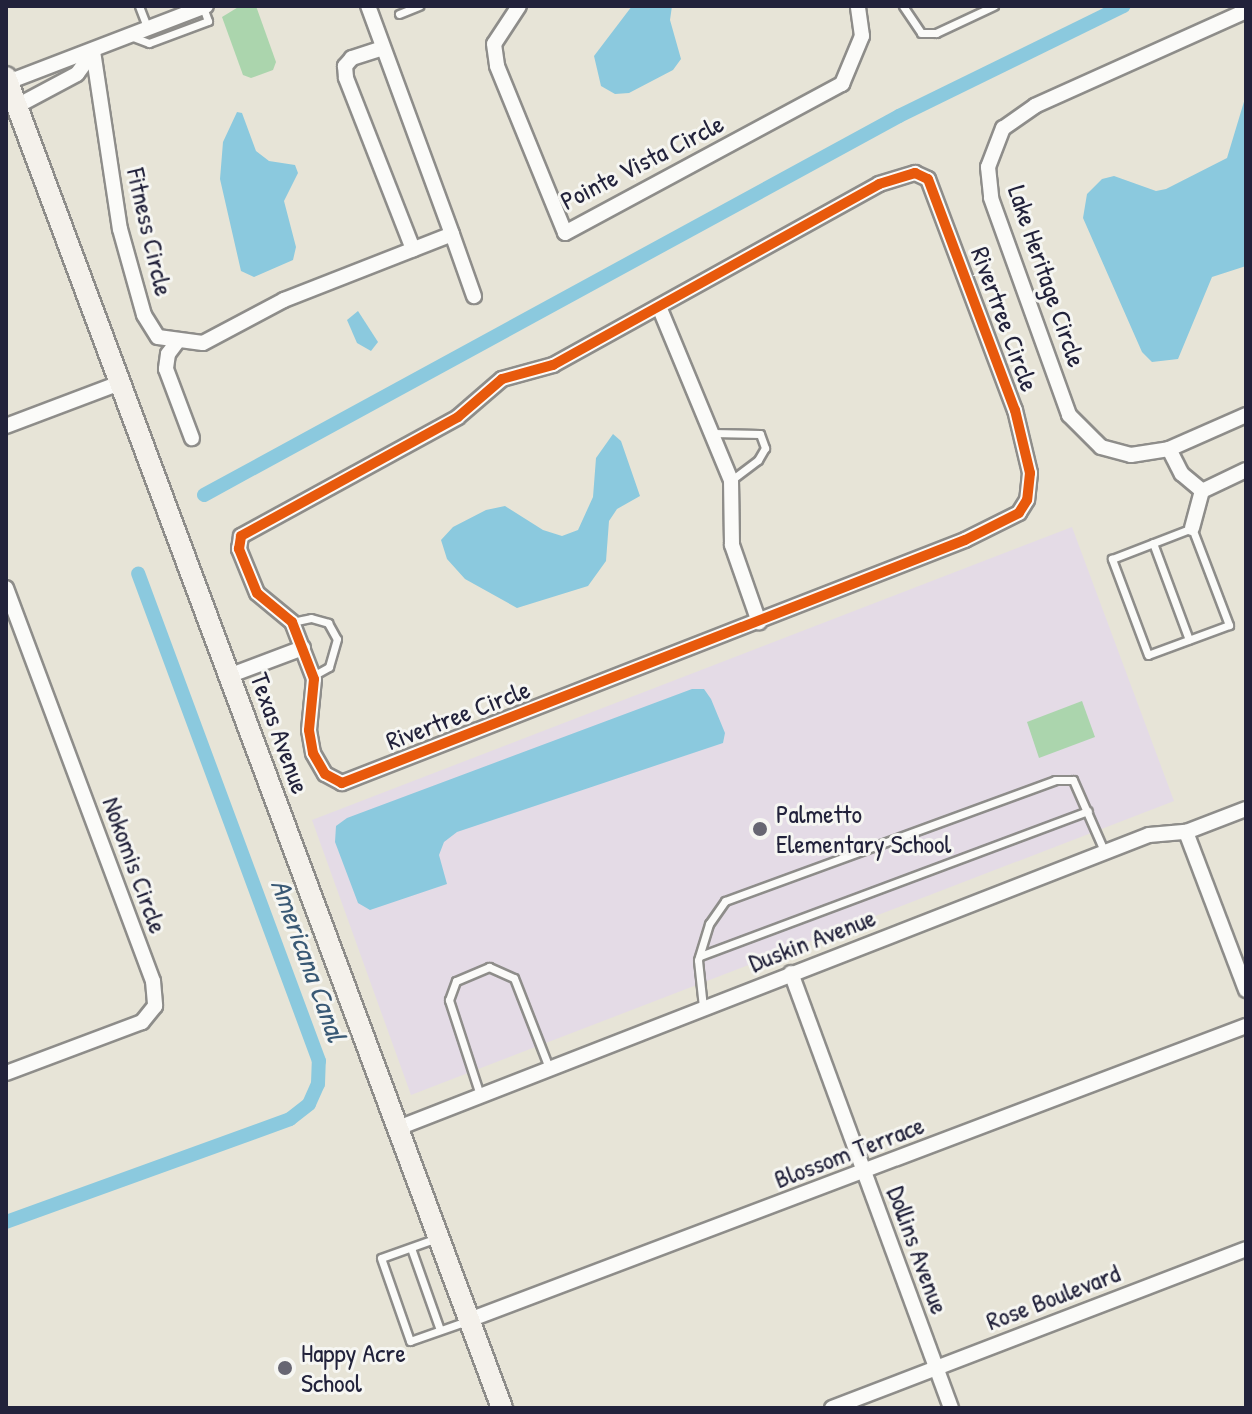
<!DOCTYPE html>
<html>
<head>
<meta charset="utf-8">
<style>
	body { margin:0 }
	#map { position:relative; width:1252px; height:1414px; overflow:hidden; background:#e7e4d7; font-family:"Patrick Hand",sans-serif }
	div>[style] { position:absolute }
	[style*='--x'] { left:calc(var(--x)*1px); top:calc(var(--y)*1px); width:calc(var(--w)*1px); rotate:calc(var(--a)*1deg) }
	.built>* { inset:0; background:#e4dbe6 }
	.green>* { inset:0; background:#abd5ad }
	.water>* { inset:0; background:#8bc9de }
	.canal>* { height:14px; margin:-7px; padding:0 7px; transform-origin:7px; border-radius:7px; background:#8bc9de }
	.roads { filter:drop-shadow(2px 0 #8e8d8a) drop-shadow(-2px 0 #8e8d8a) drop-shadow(0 2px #8e8d8a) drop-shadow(0 -2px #8e8d8a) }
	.lane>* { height:7px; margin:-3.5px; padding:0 3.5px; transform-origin:3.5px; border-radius:3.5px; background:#fbfbf9 }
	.street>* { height:14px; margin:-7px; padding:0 7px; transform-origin:7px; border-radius:7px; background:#fbfbf9 }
	.secondary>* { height:20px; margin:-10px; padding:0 10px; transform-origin:10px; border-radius:10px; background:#f4f1eb }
	.cycleway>* { height:10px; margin:-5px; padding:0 5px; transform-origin:5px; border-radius:5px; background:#e8590c }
	.dots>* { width:22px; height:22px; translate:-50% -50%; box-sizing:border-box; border:4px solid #f6f6f2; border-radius:50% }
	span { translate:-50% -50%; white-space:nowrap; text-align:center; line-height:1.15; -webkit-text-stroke:6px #f6f6f2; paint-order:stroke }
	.street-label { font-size:26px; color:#22223b }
	.poi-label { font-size:26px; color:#22223b }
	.left { translate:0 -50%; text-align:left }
	.water-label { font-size:28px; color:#395975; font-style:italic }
	.frame { position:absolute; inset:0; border:8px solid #22223b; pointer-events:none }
</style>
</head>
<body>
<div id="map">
	<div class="built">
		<div style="clip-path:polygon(1072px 527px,1174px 801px,411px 1095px,312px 820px)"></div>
	</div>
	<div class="green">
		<div style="clip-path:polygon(240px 6px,256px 6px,276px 62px,273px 70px,251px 78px,243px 75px,222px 17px)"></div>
		<div style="clip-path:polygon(1082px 701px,1095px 737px,1039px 758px,1027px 722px)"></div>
	</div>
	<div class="water">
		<div style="clip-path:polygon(632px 6px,672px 6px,670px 20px,681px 59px,673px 70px,629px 93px,615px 94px,601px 86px,594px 56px)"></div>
		<div style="clip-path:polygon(1246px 95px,1246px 266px,1212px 277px,1178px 359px,1152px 362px,1142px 352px,1083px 218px,1087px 194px,1102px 179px,1114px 176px,1156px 191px,1166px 189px,1227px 158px)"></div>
		<div style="clip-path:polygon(237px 112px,242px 113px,256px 151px,269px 161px,295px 165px,298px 173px,284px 201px,296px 247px,293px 260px,254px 277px,241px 271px,220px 179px,223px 142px)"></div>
		<div style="clip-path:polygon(358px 311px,378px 342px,371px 351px,357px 343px,347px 320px)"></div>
		<div style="clip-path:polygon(613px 434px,621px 441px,640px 496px,617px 509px,609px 521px,606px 561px,588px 586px,517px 608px,465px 579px,447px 559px,441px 540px,453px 527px,486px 510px,505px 506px,543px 530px,562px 536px,578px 530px,593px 497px,596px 458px)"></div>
		<div style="clip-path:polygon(692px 689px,704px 689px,711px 699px,725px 733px,723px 743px,457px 832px,444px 842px,439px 855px,447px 884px,370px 910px,358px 903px,335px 842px,336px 826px,347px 818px)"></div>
	</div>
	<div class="canal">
		<div style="--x:204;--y:495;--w:792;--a:-28.6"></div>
		<div style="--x:899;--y:116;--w:250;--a:-26.1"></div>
		<div style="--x:6;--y:1222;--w:302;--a:-19.9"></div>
		<div style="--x:290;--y:1119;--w:24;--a:-38"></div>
		<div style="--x:309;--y:1104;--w:22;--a:-66"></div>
		<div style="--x:318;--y:1084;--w:23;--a:-88"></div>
		<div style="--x:319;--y:1061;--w:520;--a:-110.35"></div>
	</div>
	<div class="roads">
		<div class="lane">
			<div style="--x:139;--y:6;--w:25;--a:69"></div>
			<div style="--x:903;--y:6;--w:32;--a:56"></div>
			<div style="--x:921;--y:33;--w:15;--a:0"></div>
			<div style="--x:936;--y:33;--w:64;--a:-25"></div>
			<div style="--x:399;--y:14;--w:22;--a:-22"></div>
			<div style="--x:133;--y:37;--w:17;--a:21"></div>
			<div style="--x:149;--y:43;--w:63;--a:-20.4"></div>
			<div style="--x:208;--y:21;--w:15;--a:-110"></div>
			<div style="--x:713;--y:433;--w:47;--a:1.2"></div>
			<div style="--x:760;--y:434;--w:15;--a:70"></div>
			<div style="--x:765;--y:448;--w:14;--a:120"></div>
			<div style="--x:758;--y:460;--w:34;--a:143"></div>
			<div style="--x:1192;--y:528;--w:104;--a:69.1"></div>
			<div style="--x:1229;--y:625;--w:86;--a:159.7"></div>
			<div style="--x:1148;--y:655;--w:103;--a:-110.6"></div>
			<div style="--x:1112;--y:559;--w:86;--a:-21.2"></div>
			<div style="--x:1153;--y:543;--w:103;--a:69.6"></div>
			<div style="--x:292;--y:622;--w:19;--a:-12"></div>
			<div style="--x:311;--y:618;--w:18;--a:16"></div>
			<div style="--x:328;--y:623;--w:18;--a:61"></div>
			<div style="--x:337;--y:639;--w:29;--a:106"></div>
			<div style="--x:329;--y:667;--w:18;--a:151"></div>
			<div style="--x:700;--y:956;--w:414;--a:-20.5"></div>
			<div style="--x:703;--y:1007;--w:47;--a:-96.1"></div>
			<div style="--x:698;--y:960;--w:38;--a:-73"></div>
			<div style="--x:709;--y:924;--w:28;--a:-55"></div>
			<div style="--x:725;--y:901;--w:351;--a:-20.1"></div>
			<div style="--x:1055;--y:780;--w:18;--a:0"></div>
			<div style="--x:1073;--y:780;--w:80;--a:66.3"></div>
			<div style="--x:480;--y:1095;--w:100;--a:-108.1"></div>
			<div style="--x:449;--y:1000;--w:20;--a:-70"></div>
			<div style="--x:456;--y:981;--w:36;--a:-23"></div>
			<div style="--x:489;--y:967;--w:27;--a:24"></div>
			<div style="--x:514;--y:978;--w:97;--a:68.7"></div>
			<div style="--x:437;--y:1238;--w:59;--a:160.3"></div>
			<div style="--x:381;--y:1258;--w:88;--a:70.7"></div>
			<div style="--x:410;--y:1341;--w:60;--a:-19.3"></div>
			<div style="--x:411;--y:1248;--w:87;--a:70.5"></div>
		</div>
		<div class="street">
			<div style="--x:519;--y:6;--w:45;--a:123.3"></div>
			<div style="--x:494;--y:44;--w:22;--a:82"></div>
			<div style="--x:497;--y:66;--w:180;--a:67.8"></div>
			<div style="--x:565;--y:233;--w:315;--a:-28.3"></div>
			<div style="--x:842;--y:84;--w:52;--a:-67.4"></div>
			<div style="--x:862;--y:36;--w:30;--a:-98"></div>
			<div style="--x:1246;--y:11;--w:231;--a:155.8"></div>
			<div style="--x:1035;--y:106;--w:39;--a:145"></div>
			<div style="--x:1003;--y:128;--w:42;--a:111"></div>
			<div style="--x:988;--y:167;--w:31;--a:84"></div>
			<div style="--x:991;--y:198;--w:231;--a:70.2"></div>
			<div style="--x:1069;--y:415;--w:45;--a:45"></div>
			<div style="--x:1101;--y:447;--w:31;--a:15"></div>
			<div style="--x:1131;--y:455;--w:38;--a:-9"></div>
			<div style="--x:1169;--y:449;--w:84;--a:-23.8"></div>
			<div style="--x:383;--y:48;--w:33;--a:162"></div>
			<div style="--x:352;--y:58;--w:11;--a:131"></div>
			<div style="--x:345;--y:66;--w:12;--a:85"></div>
			<div style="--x:346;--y:78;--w:184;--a:68.6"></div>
			<div style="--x:93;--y:51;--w:180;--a:81.4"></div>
			<div style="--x:120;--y:229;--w:89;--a:74.4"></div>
			<div style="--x:144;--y:315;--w:26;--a:58"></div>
			<div style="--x:158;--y:337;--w:45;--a:7.6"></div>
			<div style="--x:203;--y:343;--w:92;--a:-28"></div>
			<div style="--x:284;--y:300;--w:180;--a:-21.4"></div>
			<div style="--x:452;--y:234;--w:243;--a:-110.2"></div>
			<div style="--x:8;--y:82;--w:212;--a:-21"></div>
			<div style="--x:17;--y:106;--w:68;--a:-28.1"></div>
			<div style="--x:77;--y:74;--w:27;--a:-54"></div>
			<div style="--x:915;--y:173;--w:14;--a:25"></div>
			<div style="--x:928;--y:179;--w:247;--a:69.4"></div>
			<div style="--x:1015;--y:410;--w:65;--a:76.6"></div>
			<div style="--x:1030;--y:473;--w:27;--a:96"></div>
			<div style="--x:1027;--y:500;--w:15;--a:122"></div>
			<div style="--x:1019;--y:513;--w:60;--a:153.4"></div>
			<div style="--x:965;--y:540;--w:669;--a:158.69"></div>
			<div style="--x:342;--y:783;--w:19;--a:-152"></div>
			<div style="--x:325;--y:774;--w:24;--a:-120"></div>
			<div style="--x:313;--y:753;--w:23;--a:-100"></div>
			<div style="--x:309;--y:730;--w:51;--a:-84.4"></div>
			<div style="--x:314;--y:679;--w:61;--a:-111.1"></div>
			<div style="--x:292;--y:622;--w:45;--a:-140.4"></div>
			<div style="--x:257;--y:593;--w:48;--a:-112.2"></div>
			<div style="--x:239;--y:549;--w:13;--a:-81"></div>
			<div style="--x:241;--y:536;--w:247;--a:-28.7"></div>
			<div style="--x:458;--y:417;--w:58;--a:-40.8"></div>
			<div style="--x:502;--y:379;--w:53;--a:-15.4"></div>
			<div style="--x:553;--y:365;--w:373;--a:-29"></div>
			<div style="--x:879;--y:184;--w:38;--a:-17"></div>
			<div style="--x:452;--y:234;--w:66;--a:70.5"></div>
			<div style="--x:660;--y:309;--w:185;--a:67.5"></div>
			<div style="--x:731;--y:480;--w:65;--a:89.1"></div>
			<div style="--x:732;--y:545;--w:82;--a:70.7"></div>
			<div style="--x:177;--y:342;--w:15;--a:127"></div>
			<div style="--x:168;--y:354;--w:15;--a:98"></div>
			<div style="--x:166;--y:369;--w:74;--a:69.4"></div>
			<div style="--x:6;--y:426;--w:122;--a:-20.7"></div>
			<div style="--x:1169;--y:449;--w:28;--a:63"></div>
			<div style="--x:1182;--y:474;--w:26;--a:40"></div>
			<div style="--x:1192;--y:528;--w:38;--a:-75"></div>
			<div style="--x:1202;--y:491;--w:49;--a:-25.5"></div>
			<div style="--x:6;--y:588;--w:420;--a:69.5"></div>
			<div style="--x:153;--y:981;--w:25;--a:85"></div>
			<div style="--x:155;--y:1006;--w:21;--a:129"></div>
			<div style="--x:142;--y:1022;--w:145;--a:159.4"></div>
			<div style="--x:231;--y:675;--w:77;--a:-20.6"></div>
			<div style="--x:1186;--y:832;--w:169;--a:69.2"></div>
			<div style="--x:791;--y:973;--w:463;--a:69.8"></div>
			<div style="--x:398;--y:1128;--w:806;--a:-21.31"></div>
			<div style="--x:1149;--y:835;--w:37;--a:-5"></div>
			<div style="--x:1186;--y:832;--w:64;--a:-21"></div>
			<div style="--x:469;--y:1320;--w:831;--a:-20.73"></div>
			<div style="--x:832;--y:1408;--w:443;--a:-21"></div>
		</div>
		<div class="secondary">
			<div style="--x:6;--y:77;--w:1420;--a:69.56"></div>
		</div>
	</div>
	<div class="cycleway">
		<div style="--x:915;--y:173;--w:14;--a:25"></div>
		<div style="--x:928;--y:179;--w:247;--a:69.4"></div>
		<div style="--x:1015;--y:410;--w:65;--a:76.6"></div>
		<div style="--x:1030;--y:473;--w:27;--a:96"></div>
		<div style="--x:1027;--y:500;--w:15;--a:122"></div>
		<div style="--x:1019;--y:513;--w:60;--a:153.4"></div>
		<div style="--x:965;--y:540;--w:669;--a:158.69"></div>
		<div style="--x:342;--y:783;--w:19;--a:-152"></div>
		<div style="--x:325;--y:774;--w:24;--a:-120"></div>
		<div style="--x:313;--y:753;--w:23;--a:-100"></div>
		<div style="--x:309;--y:730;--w:51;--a:-84.4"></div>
		<div style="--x:314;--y:679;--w:61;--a:-111.1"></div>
		<div style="--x:292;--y:622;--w:45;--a:-140.4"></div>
		<div style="--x:257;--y:593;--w:48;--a:-112.2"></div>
		<div style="--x:239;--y:549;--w:13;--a:-81"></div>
		<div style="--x:241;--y:536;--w:247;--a:-28.7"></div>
		<div style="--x:458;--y:417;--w:58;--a:-40.8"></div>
		<div style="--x:502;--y:379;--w:53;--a:-15.4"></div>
		<div style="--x:553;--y:365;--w:373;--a:-29"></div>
		<div style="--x:879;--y:184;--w:38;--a:-17"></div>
	</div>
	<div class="dots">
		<div style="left:760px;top:829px;background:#676672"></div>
		<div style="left:285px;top:1368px;background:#676672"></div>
	</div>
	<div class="street-label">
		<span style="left:642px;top:162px;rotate:-27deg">Pointe Vista Circle</span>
		<span style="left:150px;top:232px;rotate:77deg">Fitness Circle</span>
		<span style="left:1047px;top:276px;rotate:71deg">Lake Heritage Circle</span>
		<span style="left:1005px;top:319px;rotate:70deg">Rivertree Circle</span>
		<span style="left:458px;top:715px;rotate:-21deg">Rivertree Circle</span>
		<span style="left:280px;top:733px;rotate:70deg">Texas Avenue</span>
		<span style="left:135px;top:865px;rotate:70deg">Nokomis Circle</span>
		<span style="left:812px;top:940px;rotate:-21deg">Duskin Avenue</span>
		<span style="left:849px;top:1152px;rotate:-21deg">Blossom Terrace</span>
		<span style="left:918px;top:1250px;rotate:70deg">Dollins Avenue</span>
		<span style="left:1053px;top:1297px;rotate:-21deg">Rose Boulevard</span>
	</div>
	<div class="poi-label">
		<span class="left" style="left:776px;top:829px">Palmetto<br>Elementary School</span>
		<span class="left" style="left:301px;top:1368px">Happy Acre<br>School</span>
	</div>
	<div class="water-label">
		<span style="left:309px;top:960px;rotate:70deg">Americana Canal</span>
	</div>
	<div class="frame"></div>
</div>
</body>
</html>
